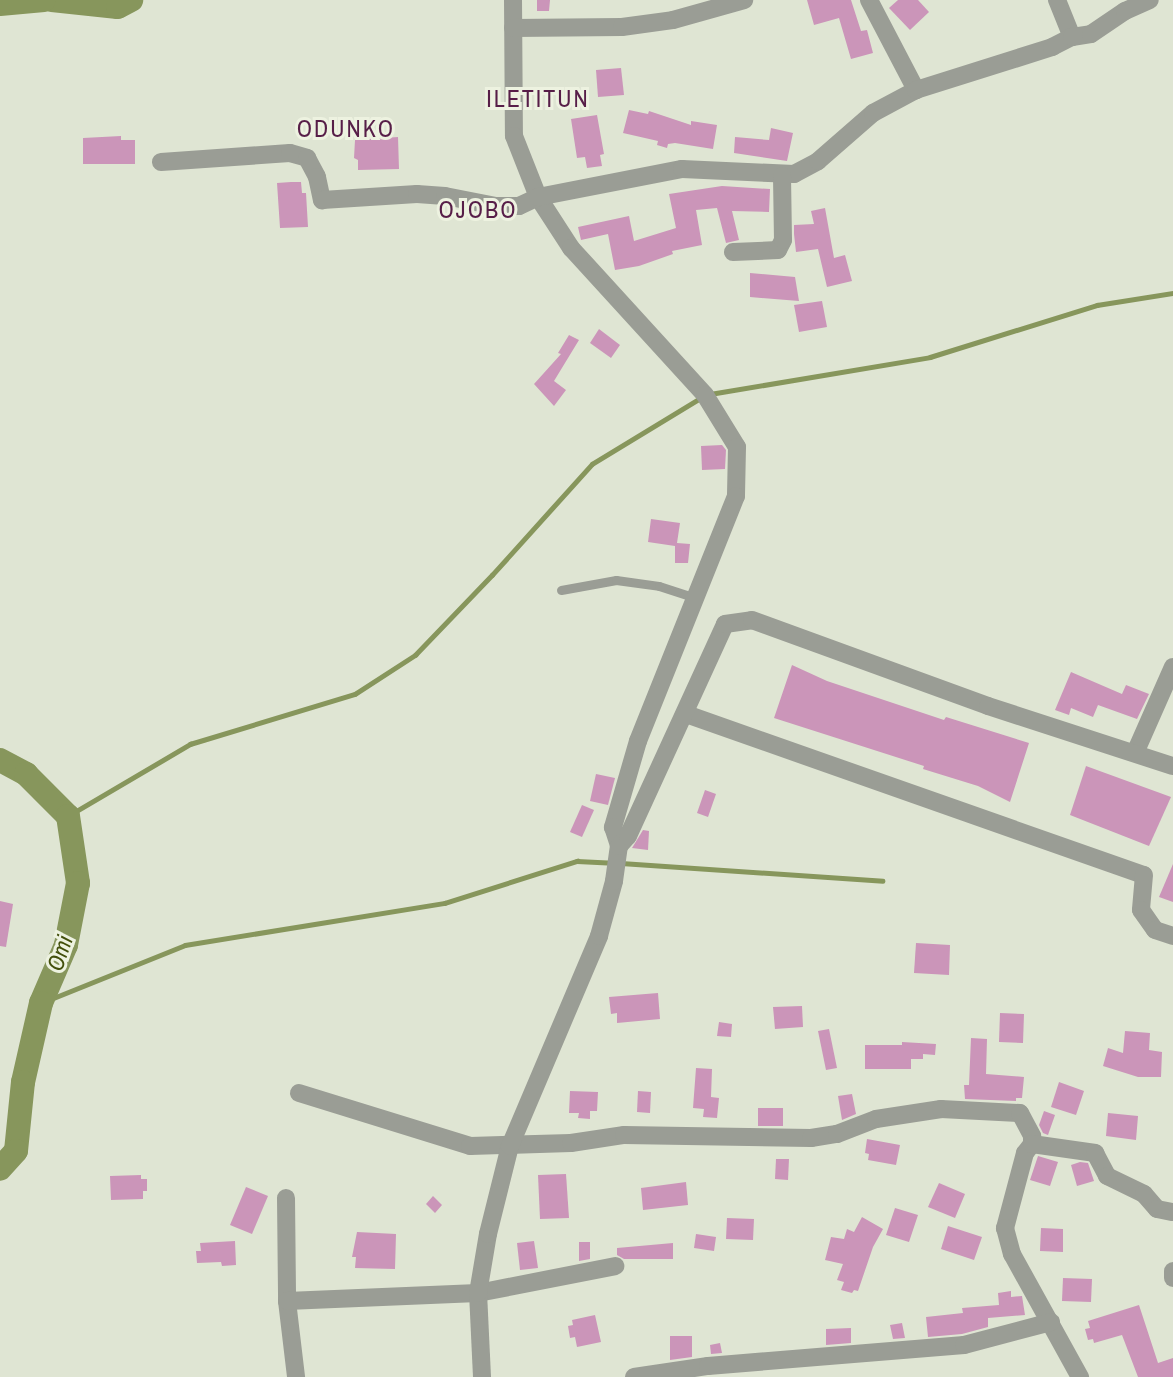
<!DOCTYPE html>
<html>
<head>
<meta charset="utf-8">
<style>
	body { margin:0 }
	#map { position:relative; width:1173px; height:1377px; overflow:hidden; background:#dfe5d3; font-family:"Archivo Narrow",sans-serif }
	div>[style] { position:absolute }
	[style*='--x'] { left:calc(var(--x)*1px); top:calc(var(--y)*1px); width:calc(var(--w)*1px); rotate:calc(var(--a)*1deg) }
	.stream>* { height:4.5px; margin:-2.25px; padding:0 2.25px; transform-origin:2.25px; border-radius:2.25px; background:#87965c }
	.river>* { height:24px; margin:-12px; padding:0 12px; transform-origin:12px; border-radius:12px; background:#87965c }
	.building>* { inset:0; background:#cb95b9 }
	.service>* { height:9px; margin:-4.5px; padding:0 4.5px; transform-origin:4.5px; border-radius:4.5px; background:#9a9d95 }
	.minor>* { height:18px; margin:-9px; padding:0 9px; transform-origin:9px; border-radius:9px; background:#9a9d95 }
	span { translate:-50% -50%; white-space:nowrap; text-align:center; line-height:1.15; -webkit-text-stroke:6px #edf2e0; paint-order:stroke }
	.water-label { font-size:23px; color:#424f0b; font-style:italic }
	.quarter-label { font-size:24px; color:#571e48; letter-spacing:2px }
</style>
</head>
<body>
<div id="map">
	<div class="stream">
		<div style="--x:710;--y:394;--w:223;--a:-9.5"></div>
		<div style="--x:930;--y:357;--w:175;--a:-17.3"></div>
		<div style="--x:1097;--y:305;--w:77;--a:-9"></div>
		<div style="--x:68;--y:816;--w:142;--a:-30.5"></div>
		<div style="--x:190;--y:744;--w:172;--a:-16.9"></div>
		<div style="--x:355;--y:694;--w:72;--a:-33"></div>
		<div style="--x:415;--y:655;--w:111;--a:-46.1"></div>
		<div style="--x:492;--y:575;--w:149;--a:-48"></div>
		<div style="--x:592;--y:464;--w:129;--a:-31.3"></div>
		<div style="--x:621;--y:863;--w:262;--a:3.9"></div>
		<div style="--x:41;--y:1003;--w:155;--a:-21.9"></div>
		<div style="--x:185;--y:945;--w:263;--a:-9.2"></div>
		<div style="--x:445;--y:903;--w:139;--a:-17.7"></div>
		<div style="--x:577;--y:861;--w:35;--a:3"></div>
	</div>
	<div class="river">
		<div style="--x:52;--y:0;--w:66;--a:6.1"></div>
		<div style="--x:118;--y:7;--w:15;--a:-28"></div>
		<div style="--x:0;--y:4;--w:44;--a:-5.2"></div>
		<div style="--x:0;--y:760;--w:30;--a:28"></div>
		<div style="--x:26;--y:774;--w:59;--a:45"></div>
		<div style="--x:68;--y:816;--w:68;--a:81.5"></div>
		<div style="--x:78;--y:883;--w:63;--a:101"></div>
		<div style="--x:66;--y:945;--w:63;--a:113.3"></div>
		<div style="--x:41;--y:1003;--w:81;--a:102.8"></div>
		<div style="--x:23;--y:1082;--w:69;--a:95.8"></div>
		<div style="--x:16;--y:1151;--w:24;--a:132"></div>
	</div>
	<div class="building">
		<div style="clip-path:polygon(537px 0,550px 0,549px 11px,537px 11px)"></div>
		<div style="clip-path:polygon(807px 0,851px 0,861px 31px,867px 30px,873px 53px,851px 59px,839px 18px,814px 25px)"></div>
		<div style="clip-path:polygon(898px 0,918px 0,929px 12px,910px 30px,889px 8px)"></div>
		<div style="clip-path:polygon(621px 68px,624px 95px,598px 97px,596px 70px)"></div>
		<div style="clip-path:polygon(629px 110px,648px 114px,649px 111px,691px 125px,691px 121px,717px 125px,713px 149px,675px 143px,668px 144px,667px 148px,657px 145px,658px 141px,623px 133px)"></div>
		<div style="clip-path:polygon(597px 115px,604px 154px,600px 155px,602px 166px,587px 168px,585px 157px,577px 158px,571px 119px)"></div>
		<div style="clip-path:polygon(771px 128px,793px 133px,787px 161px,734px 153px,735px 137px,769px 140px)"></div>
		<div style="clip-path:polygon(121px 136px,121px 140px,135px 140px,135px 164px,83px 164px,83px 138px)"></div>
		<div style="clip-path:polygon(398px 137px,399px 169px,358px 170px,358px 160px,354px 158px,355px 140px)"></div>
		<div style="clip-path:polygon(291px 182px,301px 182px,302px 193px,306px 193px,308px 227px,280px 228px,277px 183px)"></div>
		<div style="clip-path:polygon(722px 186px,770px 189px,769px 212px,732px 211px,739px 240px,726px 243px,717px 208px,696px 210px,702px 245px,672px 251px,673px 254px,639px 266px,615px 270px,608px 234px,581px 240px,578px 227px,629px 216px,634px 241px,676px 228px,669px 194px)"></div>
		<div style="clip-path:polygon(825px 208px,834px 258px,845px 255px,852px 281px,827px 287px,818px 249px,796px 252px,794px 234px,794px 225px,814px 224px,811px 211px)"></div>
		<div style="clip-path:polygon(750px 273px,795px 277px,799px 301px,750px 297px)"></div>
		<div style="clip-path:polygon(822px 301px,827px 327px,799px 332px,794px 305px)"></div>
		<div style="clip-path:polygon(599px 329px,620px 345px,611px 358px,590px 343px)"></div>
		<div style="clip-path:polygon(569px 335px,579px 340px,554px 381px,566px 390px,554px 406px,534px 384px,561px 354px,558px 353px)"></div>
		<div style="clip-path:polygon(722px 445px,726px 450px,725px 469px,702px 470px,701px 446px)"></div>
		<div style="clip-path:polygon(651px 519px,680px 523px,677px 543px,690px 544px,688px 563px,675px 563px,675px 546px,648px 542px)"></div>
		<div style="clip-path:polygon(792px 665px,827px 681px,944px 720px,946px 717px,1029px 743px,1010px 802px,978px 786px,923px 769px,924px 766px,774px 718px)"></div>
		<div style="clip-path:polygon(1071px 672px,1122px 694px,1126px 685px,1149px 694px,1137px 719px,1098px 705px,1093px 717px,1071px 708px,1069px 715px,1055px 710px)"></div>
		<div style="clip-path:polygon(1086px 766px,1171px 797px,1149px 846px,1070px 815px)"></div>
		<div style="clip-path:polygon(596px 774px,615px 778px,608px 805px,590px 801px)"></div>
		<div style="clip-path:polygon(705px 790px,716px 794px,708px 817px,697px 813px)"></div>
		<div style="clip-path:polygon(582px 805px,594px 810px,582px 837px,570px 832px)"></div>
		<div style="clip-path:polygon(643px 830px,649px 831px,648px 850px,632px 848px)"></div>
		<div style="clip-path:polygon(1173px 864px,1173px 902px,1159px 897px)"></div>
		<div style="clip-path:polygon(0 901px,13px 904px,6px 947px,0 946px)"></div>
		<div style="clip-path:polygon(916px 943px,950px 945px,949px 975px,914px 973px)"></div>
		<div style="clip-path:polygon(658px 993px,660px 1019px,617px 1023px,617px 1013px,611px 1014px,609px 997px)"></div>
		<div style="clip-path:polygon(802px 1006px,803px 1027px,775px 1029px,773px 1007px)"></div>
		<div style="clip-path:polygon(1000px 1013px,1024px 1014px,1023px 1043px,999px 1042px)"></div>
		<div style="clip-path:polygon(719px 1022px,732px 1024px,731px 1037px,717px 1036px)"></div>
		<div style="clip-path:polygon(829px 1029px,837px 1068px,826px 1070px,818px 1031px)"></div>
		<div style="clip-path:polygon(1125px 1031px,1150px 1033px,1149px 1050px,1162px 1052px,1161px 1077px,1138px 1077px,1103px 1066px,1108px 1048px,1123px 1053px)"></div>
		<div style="clip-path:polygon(971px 1038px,987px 1039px,986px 1074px,1024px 1077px,1022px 1098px,1016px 1098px,1016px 1101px,965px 1099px,964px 1085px,969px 1085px)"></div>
		<div style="clip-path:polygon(902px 1042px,936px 1044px,935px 1055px,923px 1054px,923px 1059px,911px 1059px,911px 1069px,865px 1069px,865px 1045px,902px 1045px)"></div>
		<div style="clip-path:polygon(696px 1068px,712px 1069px,711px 1097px,719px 1098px,717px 1118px,703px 1117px,704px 1109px,693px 1108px)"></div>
		<div style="clip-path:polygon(1059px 1082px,1084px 1091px,1076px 1115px,1051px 1107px)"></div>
		<div style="clip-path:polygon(570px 1091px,598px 1092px,597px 1111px,590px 1111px,590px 1119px,578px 1118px,579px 1113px,569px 1113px)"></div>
		<div style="clip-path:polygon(638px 1091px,651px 1092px,650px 1113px,637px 1112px)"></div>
		<div style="clip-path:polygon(852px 1094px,856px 1114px,842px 1120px,838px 1096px)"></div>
		<div style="clip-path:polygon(758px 1108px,783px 1108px,783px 1126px,758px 1126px)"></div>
		<div style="clip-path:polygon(1044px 1111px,1055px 1115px,1048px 1135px,1043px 1133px,1039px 1125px)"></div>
		<div style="clip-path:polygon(1108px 1113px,1138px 1116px,1136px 1140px,1106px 1136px)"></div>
		<div style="clip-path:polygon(867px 1139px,900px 1145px,896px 1165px,868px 1160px,869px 1154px,865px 1153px)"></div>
		<div style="clip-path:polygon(1038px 1156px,1058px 1162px,1050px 1186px,1030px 1180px)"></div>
		<div style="clip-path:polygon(776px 1159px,789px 1159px,788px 1180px,775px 1179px)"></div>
		<div style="clip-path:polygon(1080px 1162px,1088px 1163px,1094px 1181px,1077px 1186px,1071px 1165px)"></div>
		<div style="clip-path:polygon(566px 1174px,569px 1218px,540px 1219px,538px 1175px)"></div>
		<div style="clip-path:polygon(141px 1175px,141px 1179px,147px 1179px,147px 1191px,143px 1191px,143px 1199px,111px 1200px,110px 1176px)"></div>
		<div style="clip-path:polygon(686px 1182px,688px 1205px,643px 1210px,641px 1188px)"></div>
		<div style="clip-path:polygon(939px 1183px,965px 1194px,955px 1218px,928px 1207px)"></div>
		<div style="clip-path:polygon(246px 1187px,268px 1196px,252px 1234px,230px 1225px)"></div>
		<div style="clip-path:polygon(433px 1196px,442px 1205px,435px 1213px,426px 1204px)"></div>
		<div style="clip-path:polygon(895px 1208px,918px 1215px,909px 1242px,886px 1235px)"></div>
		<div style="clip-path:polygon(862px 1217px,883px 1229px,873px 1247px,858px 1291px,854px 1290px,852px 1293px,841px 1290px,844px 1282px,837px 1280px,843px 1264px,825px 1260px,831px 1237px,844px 1239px,847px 1229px,854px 1232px)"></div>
		<div style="clip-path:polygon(727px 1218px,754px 1219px,753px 1240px,726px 1239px)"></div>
		<div style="clip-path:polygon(948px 1226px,982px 1237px,974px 1260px,941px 1249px)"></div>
		<div style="clip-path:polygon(1041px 1228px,1063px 1229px,1063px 1252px,1040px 1251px)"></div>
		<div style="clip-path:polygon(357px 1232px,396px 1234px,395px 1269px,355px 1268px,356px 1257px,352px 1257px)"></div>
		<div style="clip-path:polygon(696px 1234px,716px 1237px,714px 1251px,694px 1248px)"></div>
		<div style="clip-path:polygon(235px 1241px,236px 1265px,222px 1266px,221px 1262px,197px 1263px,196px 1251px,201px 1251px,200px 1243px)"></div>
		<div style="clip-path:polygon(534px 1241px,538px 1268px,520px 1270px,517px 1243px)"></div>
		<div style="clip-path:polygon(579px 1242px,590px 1242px,590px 1259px,579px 1261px)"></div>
		<div style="clip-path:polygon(673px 1243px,673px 1259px,624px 1259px,617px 1255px,617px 1248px)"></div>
		<div style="clip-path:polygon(1063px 1278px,1092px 1279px,1091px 1302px,1062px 1301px)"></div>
		<div style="clip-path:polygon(1011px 1291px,1011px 1297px,1022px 1296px,1025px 1315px,988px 1318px,988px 1327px,962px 1334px,928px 1337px,926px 1317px,963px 1313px,962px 1308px,999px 1305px,998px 1293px)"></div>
		<div style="clip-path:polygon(1139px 1305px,1158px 1363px,1173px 1358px,1173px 1377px,1138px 1377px,1122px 1335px,1094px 1343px,1093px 1339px,1088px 1340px,1085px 1329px,1090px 1328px,1088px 1321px)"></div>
		<div style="clip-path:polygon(595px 1315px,601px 1342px,577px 1347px,575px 1337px,570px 1338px,568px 1326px,573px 1325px,572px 1320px)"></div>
		<div style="clip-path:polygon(902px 1323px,905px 1338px,893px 1339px,890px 1325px)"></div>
		<div style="clip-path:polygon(851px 1328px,851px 1343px,826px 1345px,826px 1329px)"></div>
		<div style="clip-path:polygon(670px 1336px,692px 1336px,692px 1357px,670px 1360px)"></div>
		<div style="clip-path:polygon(720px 1343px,722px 1353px,711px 1354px,710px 1345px)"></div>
	</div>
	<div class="service">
		<div style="--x:561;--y:590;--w:56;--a:-10.3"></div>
		<div style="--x:616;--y:580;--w:43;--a:7.9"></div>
		<div style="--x:659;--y:586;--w:38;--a:18"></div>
	</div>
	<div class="minor">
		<div style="--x:513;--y:0;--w:136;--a:89.6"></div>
		<div style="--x:514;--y:136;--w:66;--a:68.5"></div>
		<div style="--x:538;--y:197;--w:61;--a:57.1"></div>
		<div style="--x:571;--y:248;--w:199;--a:47.6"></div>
		<div style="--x:705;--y:395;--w:61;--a:58.4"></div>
		<div style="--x:737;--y:447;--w:49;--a:91.2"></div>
		<div style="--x:736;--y:496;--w:264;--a:111.8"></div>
		<div style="--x:638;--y:741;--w:90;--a:106.2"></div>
		<div style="--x:613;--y:827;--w:20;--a:72"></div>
		<div style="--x:869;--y:0;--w:102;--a:62.4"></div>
		<div style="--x:1057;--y:0;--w:40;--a:68"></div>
		<div style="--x:513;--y:28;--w:109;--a:-0.5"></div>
		<div style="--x:622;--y:27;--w:51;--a:-7.8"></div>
		<div style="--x:673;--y:20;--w:74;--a:-15.7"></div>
		<div style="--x:161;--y:162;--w:129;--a:-4"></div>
		<div style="--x:290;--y:153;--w:18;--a:16"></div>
		<div style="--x:307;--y:158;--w:21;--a:62"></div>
		<div style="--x:317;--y:177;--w:24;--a:78"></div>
		<div style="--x:322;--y:200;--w:95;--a:-3.6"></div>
		<div style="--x:417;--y:194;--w:28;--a:4"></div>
		<div style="--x:445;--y:196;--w:52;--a:11.1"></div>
		<div style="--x:496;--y:206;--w:23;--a:0"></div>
		<div style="--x:519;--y:206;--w:21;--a:-25"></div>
		<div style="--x:538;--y:197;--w:147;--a:-11"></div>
		<div style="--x:682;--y:169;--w:112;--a:2.6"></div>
		<div style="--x:794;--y:174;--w:27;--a:-28"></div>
		<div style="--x:818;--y:161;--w:73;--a:-41.1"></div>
		<div style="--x:873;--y:113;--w:49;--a:-28.1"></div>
		<div style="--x:916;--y:90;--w:143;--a:-17.5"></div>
		<div style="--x:1052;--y:47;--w:22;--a:-27"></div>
		<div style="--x:1072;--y:37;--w:19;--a:-9"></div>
		<div style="--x:1091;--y:34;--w:41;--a:-34.1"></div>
		<div style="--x:1125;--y:11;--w:27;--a:-24"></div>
		<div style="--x:733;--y:252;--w:45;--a:-2.5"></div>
		<div style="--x:778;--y:250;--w:11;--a:-63"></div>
		<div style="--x:783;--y:240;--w:64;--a:-90.9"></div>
		<div style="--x:686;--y:714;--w:485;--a:19.4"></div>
		<div style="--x:1144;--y:875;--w:35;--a:95"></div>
		<div style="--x:1141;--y:910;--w:24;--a:55"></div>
		<div style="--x:1155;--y:930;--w:19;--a:18"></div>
		<div style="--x:1135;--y:753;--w:94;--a:-66.2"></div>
		<div style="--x:299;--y:1093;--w:179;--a:17.2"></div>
		<div style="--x:470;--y:1146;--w:101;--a:-1.7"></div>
		<div style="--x:571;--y:1143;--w:54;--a:-8.6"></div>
		<div style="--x:624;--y:1135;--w:187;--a:0.9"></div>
		<div style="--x:811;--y:1138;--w:26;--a:-9"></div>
		<div style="--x:837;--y:1134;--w:42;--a:-21"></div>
		<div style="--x:876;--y:1119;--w:66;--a:-8.7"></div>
		<div style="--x:941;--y:1109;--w:79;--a:2.9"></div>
		<div style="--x:1020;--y:1113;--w:26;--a:62"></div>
		<div style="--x:1032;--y:1136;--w:8;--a:90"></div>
		<div style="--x:1032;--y:1144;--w:11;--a:128"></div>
		<div style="--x:1025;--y:1153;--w:78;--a:104.9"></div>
		<div style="--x:1005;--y:1228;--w:27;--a:75"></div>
		<div style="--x:1012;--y:1254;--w:141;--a:61.1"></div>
		<div style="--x:1032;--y:1144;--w:64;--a:8.1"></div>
		<div style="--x:1095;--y:1153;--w:26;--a:62"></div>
		<div style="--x:1107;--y:1176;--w:41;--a:25.9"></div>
		<div style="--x:1144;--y:1194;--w:20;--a:49"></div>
		<div style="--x:1157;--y:1209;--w:16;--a:11"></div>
		<div style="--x:286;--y:1198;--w:103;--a:89.4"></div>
		<div style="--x:287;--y:1301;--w:77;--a:83.2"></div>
		<div style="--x:1173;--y:1271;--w:7;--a:90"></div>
		<div style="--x:287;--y:1301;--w:191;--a:-2.4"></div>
		<div style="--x:478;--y:1293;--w:140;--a:-11.1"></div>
		<div style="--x:482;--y:1377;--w:84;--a:-92.7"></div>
		<div style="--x:478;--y:1293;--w:60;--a:-80.4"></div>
		<div style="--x:488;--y:1234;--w:91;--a:-76"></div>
		<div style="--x:510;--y:1146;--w:228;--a:-67"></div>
		<div style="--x:599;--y:936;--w:57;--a:-74.7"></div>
		<div style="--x:614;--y:881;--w:35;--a:-82"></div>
		<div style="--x:619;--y:846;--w:13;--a:-48"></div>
		<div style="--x:628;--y:836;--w:233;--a:-65.4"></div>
		<div style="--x:725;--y:624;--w:27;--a:-8"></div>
		<div style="--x:752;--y:620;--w:251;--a:20"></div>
		<div style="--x:988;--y:706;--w:194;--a:18"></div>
		<div style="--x:634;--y:1377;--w:75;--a:-8.5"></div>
		<div style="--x:708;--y:1366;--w:257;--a:-4.7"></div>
		<div style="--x:964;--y:1345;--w:90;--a:-14.8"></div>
	</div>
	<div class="water-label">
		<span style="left:60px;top:953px;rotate:-71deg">Omi</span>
	</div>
	<div class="quarter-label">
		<span style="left:538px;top:99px">ILETITUN</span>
		<span style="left:346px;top:129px">ODUNKO</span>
		<span style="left:478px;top:210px">OJOBO</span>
	</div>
</div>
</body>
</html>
